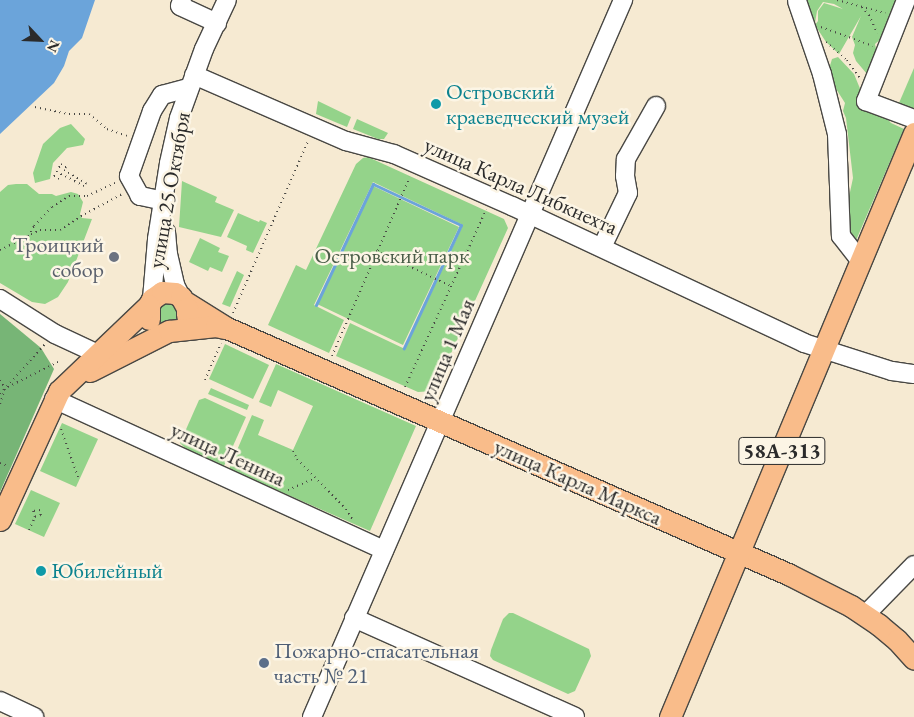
<!DOCTYPE html>
<html>
<head>
<meta charset="utf-8">
<style>
	body { margin:0 }
	#map { position:relative; width:914px; height:717px; overflow:hidden; background:#f6ead2; font-family:"EB Garamond",serif }
	div>[style] { position:absolute }
	[style*='--x'] { left:calc(var(--x)*1px); top:calc(var(--y)*1px); width:calc(var(--w)*1px); rotate:calc(var(--a)*1deg) }
	.green>* { inset:0; background:#94d38a }
	.forest>* { inset:0; background:#77b576 }
	.water>* { inset:0; background:#6ba4da }
	.stream>* { height:3px; margin:-1.5px; padding:0 1.5px; transform-origin:1.5px; border-radius:1.5px; background:#6ba4da }
	.path>* { height:2px; margin-top:-1px; transform-origin:0; background:repeating-linear-gradient(90deg,#494844 0 1px,transparent 0 5px) }
	.roads { filter:drop-shadow(1px 0 #494844) drop-shadow(-1px 0 #494844) drop-shadow(0 1px #494844) drop-shadow(0 -1px #494844) }
	.minor>* { height:18px; margin:-9px; padding:0 9px; transform-origin:9px; border-radius:9px; background:#fff }
	.major>* { height:21px; margin:-10.5px; padding:0 10.5px; transform-origin:10.5px; border-radius:10.5px; background:#f9bc8a }
	.dots>* { width:14px; height:14px; translate:-50% -50%; box-sizing:border-box; border:2px solid #fcf5e5; border-radius:50% }
	span { translate:-50% -50%; white-space:nowrap; text-align:center; line-height:1.15; -webkit-text-stroke:5px #fcf5e5; paint-order:stroke }
	.shield-label span { padding:1px 4px; background:#fcf5e5; border:1px solid; border-radius:4px; -webkit-text-stroke-width:0 }
	.shield-label { font-size:21px; color:#2b2b2b; font-weight:700 }
	.culture-label { font-size:22px; color:#0d838f }
	.left { translate:0 -50%; text-align:left }
	.street-label { font-size:22px; color:#2b2b2b }
	.worship-label { font-size:22px; color:#5b616d }
	.right { translate:-100% -50%; text-align:right }
	.park-label { font-size:22px; color:#4a5d48 }
	.service-label { font-size:22px; color:#4e5e75 }
	.north { position:absolute; left:15px; top:15px; width:50px; height:50px; -webkit-text-stroke:4px #fcf5e5; paint-order:stroke; rotate:115deg; font-size:14px; font-weight:700; line-height:20px; text-align:center; color:#2b2b2b }
	.north::after { content:''; display:block; margin:auto; width:18px; height:22px; background:#2b2b2b; clip-path:polygon(50% 0,100% 100%,50% 72%,0 100%) }
</style>
</head>
<body>
<div id="map">
	<div class="green">
		<div style="clip-path:polygon(799px 0,901px 0,883px 37px,875px 44px,877px 53px,867px 74px,856px 61px,853px 53px,855px 45px,852px 37px,861px 16px,839px 54px,826px 42px,815px 25px,818px 21px,818px 11px,824px 3px,843px 9px,834px 4px,823px 2px,817px 11px,815px 23px)"></div>
		<div style="clip-path:polygon(838px 57px,854px 74px,861px 91px,891px 123px,904px 129px,854px 245px,848px 231px,846px 211px,853px 178px,846px 118px,843px 111px,845px 103px,833px 84px,829px 69px,832px 59px)"></div>
		<div style="clip-path:polygon(914px 68px,914px 109px,899px 103px)"></div>
		<div style="clip-path:polygon(318px 101px,351px 117px,347px 127px,316px 114px)"></div>
		<div style="clip-path:polygon(357px 119px,388px 133px,384px 139px,378px 139px,353px 129px)"></div>
		<div style="clip-path:polygon(71px 124px,85px 139px,83px 145px,67px 148px,53px 163px,50px 179px,35px 183px,33px 173px,43px 144px,60px 128px)"></div>
		<div style="clip-path:polygon(368px 157px,504px 219px,508px 228px,434px 391px,418px 392px,336px 356px,350px 323px,405px 349px,463px 225px,373px 182px,314px 305px,344px 320px,329px 353px,268px 325px,296px 265px,306px 270px,356px 164px,363px 158px)"></div>
		<div style="clip-path:polygon(182px 181px,217px 197px,215px 202px,234px 210px,221px 237px,179px 227px)"></div>
		<div style="clip-path:polygon(16px 184px,27px 184px,39px 194px,52px 194px,56px 196px,71px 192px,78px 194px,83px 202px,80px 214px,82px 218px,92px 219px,68px 282px,58px 297px,45px 304px,32px 302px,0 283px,0 192px,8px 185px)"></div>
		<div style="clip-path:polygon(373px 186px,459px 227px,403px 345px,317px 304px)"></div>
		<div style="clip-path:polygon(238px 213px,259px 222px,260px 220px,267px 223px,253px 253px,246px 250px,247px 246px,227px 237px)"></div>
		<div style="clip-path:polygon(200px 238px,220px 248px,218px 252px,229px 256px,222px 272px,210px 267px,208px 271px,189px 262px)"></div>
		<div style="clip-path:polygon(237px 271px,244px 275px,230px 307px,222px 304px)"></div>
		<div style="clip-path:polygon(161px 301px,176px 302px,178px 318px,176px 321px,164px 324px,157px 319px)"></div>
		<div style="clip-path:polygon(225px 344px,269px 365px,253px 399px,209px 379px)"></div>
		<div style="clip-path:polygon(276px 364px,416px 426px,370px 531px,229px 469px,252px 415px,264px 420px,258px 435px,293px 450px,313px 406px,278px 390px,271px 407px,259px 402px)"></div>
		<div style="clip-path:polygon(211px 388px,249px 405px,247px 410px,208px 394px)"></div>
		<div style="clip-path:polygon(205px 398px,246px 417px,224px 466px,187px 450px,180px 443px,199px 400px)"></div>
		<div style="clip-path:polygon(62px 423px,98px 439px,76px 487px,40px 471px)"></div>
		<div style="clip-path:polygon(31px 490px,60px 503px,44px 537px,15px 524px)"></div>
		<div style="clip-path:polygon(509px 613px,513px 613px,589px 649px,591px 656px,575px 691px,568px 694px,493px 660px,490px 656px,491px 650px,503px 619px)"></div>
	</div>
	<div class="forest">
		<div style="clip-path:polygon(0 314px,41px 348px,54px 369px,0 492px)"></div>
	</div>
	<div class="water">
		<div style="clip-path:polygon(0 0,95px 0,82px 38px,69px 51px,64px 66px,54px 83px,0 134px)"></div>
	</div>
	<div class="stream">
		<div style="--x:316;--y:305;--w:134;--a:-64.8"></div>
		<div style="--x:373;--y:184;--w:97;--a:25"></div>
		<div style="--x:461;--y:225;--w:136;--a:114.9"></div>
	</div>
	<div class="path">
		<div style="--x:837;--y:0;--w:50;--a:15.2"></div>
		<div style="--x:862;--y:7;--w:11;--a:49"></div>
		<div style="--x:869;--y:15;--w:20;--a:66"></div>
		<div style="--x:821;--y:27;--w:55;--a:20.1"></div>
		<div style="--x:826;--y:42;--w:28;--a:41"></div>
		<div style="--x:847;--y:60;--w:22;--a:54"></div>
		<div style="--x:35;--y:107;--w:35;--a:12"></div>
		<div style="--x:69;--y:114;--w:20;--a:0"></div>
		<div style="--x:89;--y:114;--w:23;--a:40"></div>
		<div style="--x:107;--y:129;--w:21;--a:19"></div>
		<div style="--x:61;--y:164;--w:6;--a:31"></div>
		<div style="--x:66;--y:167;--w:4;--a:124"></div>
		<div style="--x:64;--y:170;--w:26;--a:31"></div>
		<div style="--x:86;--y:183;--w:4;--a:124"></div>
		<div style="--x:84;--y:186;--w:26;--a:-152"></div>
		<div style="--x:61;--y:174;--w:5;--a:112"></div>
		<div style="--x:59;--y:179;--w:6;--a:-149"></div>
		<div style="--x:54;--y:176;--w:14;--a:-60"></div>
		<div style="--x:28;--y:236;--w:12;--a:-59"></div>
		<div style="--x:34;--y:226;--w:26;--a:-47"></div>
		<div style="--x:52;--y:207;--w:20;--a:-33"></div>
		<div style="--x:69;--y:196;--w:18;--a:0"></div>
		<div style="--x:87;--y:196;--w:31;--a:-25"></div>
		<div style="--x:0;--y:250;--w:45;--a:-26.6"></div>
		<div style="--x:40;--y:230;--w:20;--a:0"></div>
		<div style="--x:60;--y:230;--w:30;--a:-33"></div>
		<div style="--x:85;--y:214;--w:42;--a:-28.4"></div>
		<div style="--x:376;--y:251;--w:83;--a:25"></div>
		<div style="--x:233;--y:313;--w:188;--a:-66.4"></div>
		<div style="--x:332;--y:356;--w:195;--a:-66.5"></div>
		<div style="--x:0;--y:380;--w:9;--a:58"></div>
		<div style="--x:205;--y:380;--w:40;--a:-66.6"></div>
		<div style="--x:8;--y:387;--w:56;--a:-26.6"></div>
		<div style="--x:405;--y:387;--w:195;--a:-65.4"></div>
		<div style="--x:0;--y:394;--w:67;--a:-48"></div>
		<div style="--x:0;--y:404;--w:16;--a:-72"></div>
		<div style="--x:61;--y:429;--w:54;--a:70.6"></div>
		<div style="--x:293;--y:451;--w:9;--a:63"></div>
		<div style="--x:297;--y:459;--w:70;--a:45.6"></div>
		<div style="--x:346;--y:509;--w:13;--a:58"></div>
		<div style="--x:0;--y:463;--w:9;--a:21"></div>
		<div style="--x:288;--y:490;--w:30;--a:-24"></div>
		<div style="--x:29;--y:530;--w:14;--a:-65"></div>
		<div style="--x:35;--y:517;--w:6;--a:-18"></div>
		<div style="--x:41;--y:515;--w:5;--a:-101"></div>
		<div style="--x:40;--y:510;--w:7;--a:172"></div>
		<div style="--x:33;--y:511;--w:6;--a:72"></div>
	</div>
	<div class="roads">
		<div class="minor">
			<div style="--x:182;--y:0;--w:6;--a:108"></div>
			<div style="--x:180;--y:6;--w:41;--a:24.7"></div>
			<div style="--x:906;--y:0;--w:109;--a:111.6"></div>
			<div style="--x:866;--y:101;--w:51;--a:20.6"></div>
			<div style="--x:797;--y:1;--w:77;--a:71.1"></div>
			<div style="--x:822;--y:74;--w:62;--a:76"></div>
			<div style="--x:837;--y:134;--w:102;--a:87.8"></div>
			<div style="--x:841;--y:236;--w:33;--a:52"></div>
			<div style="--x:194;--y:75;--w:166;--a:23.5"></div>
			<div style="--x:346;--y:141;--w:50;--a:15.2"></div>
			<div style="--x:394;--y:154;--w:129;--a:23.8"></div>
			<div style="--x:512;--y:206;--w:323;--a:25.1"></div>
			<div style="--x:804;--y:343;--w:92;--a:17.7"></div>
			<div style="--x:892;--y:371;--w:22;--a:8"></div>
			<div style="--x:164;--y:201;--w:25;--a:-168"></div>
			<div style="--x:140;--y:196;--w:23;--a:-119"></div>
			<div style="--x:129;--y:176;--w:69;--a:-70.5"></div>
			<div style="--x:152;--y:111;--w:19;--a:-58"></div>
			<div style="--x:162;--y:95;--w:28;--a:-15"></div>
			<div style="--x:166;--y:232;--w:22;--a:85"></div>
			<div style="--x:168;--y:254;--w:32;--a:77"></div>
			<div style="--x:175;--y:285;--w:13;--a:63"></div>
			<div style="--x:602;--y:247;--w:60;--a:-64.3"></div>
			<div style="--x:628;--y:193;--w:17;--a:-100"></div>
			<div style="--x:625;--y:176;--w:17;--a:-87"></div>
			<div style="--x:626;--y:159;--w:61;--a:-60.5"></div>
			<div style="--x:0;--y:299;--w:65;--a:32.5"></div>
			<div style="--x:55;--y:334;--w:47;--a:24.9"></div>
			<div style="--x:152;--y:299;--w:60;--a:-85.2"></div>
			<div style="--x:157;--y:239;--w:77;--a:-81"></div>
			<div style="--x:169;--y:163;--w:46;--a:-77.5"></div>
			<div style="--x:179;--y:118;--w:73;--a:-70.1"></div>
			<div style="--x:204;--y:49;--w:54;--a:-64.9"></div>
			<div style="--x:54;--y:399;--w:363;--a:24.6"></div>
			<div style="--x:865;--y:615;--w:70;--a:-45.6"></div>
			<div style="--x:354;--y:618;--w:242;--a:24.1"></div>
			<div style="--x:0;--y:701;--w:38;--a:25"></div>
			<div style="--x:312;--y:717;--w:782;--a:-66.55"></div>
		</div>
		<div class="major">
			<div style="--x:185;--y:302;--w:49;--a:31.8"></div>
			<div style="--x:227;--y:328;--w:613;--a:23.68"></div>
			<div style="--x:788;--y:574;--w:71;--a:26.9"></div>
			<div style="--x:851;--y:606;--w:34;--a:34"></div>
			<div style="--x:879;--y:625;--w:23;--a:40"></div>
			<div style="--x:897;--y:640;--w:25;--a:48"></div>
			<div style="--x:149;--y:319;--w:14;--a:-90"></div>
			<div style="--x:149;--y:305;--w:7;--a:-63"></div>
			<div style="--x:152;--y:299;--w:12;--a:-35"></div>
			<div style="--x:162;--y:292;--w:13;--a:4"></div>
			<div style="--x:175;--y:293;--w:7;--a:34"></div>
			<div style="--x:181;--y:297;--w:13;--a:61"></div>
			<div style="--x:187;--y:308;--w:7;--a:90"></div>
			<div style="--x:90;--y:371;--w:89;--a:-26.9"></div>
			<div style="--x:169;--y:331;--w:47;--a:-6.1"></div>
			<div style="--x:216;--y:326;--w:8;--a:14"></div>
			<div style="--x:0;--y:520;--w:142;--a:-65.4"></div>
			<div style="--x:59;--y:391;--w:124;--a:-43.7"></div>
			<div style="--x:670;--y:717;--w:633;--a:-67.32"></div>
		</div>
	</div>
	<div class="dots">
		<div style="left:436px;top:104px;background:#0f9aa8"></div>
		<div style="left:114px;top:257px;background:#6b7280"></div>
		<div style="left:41px;top:571px;background:#0f9aa8"></div>
		<div style="left:264px;top:663px;background:#5c6f8a"></div>
	</div>
	<div class="shield-label">
		<span style="left:782px;top:451px">58А-313</span>
	</div>
	<div class="culture-label">
		<span class="left" style="left:446px;top:104px">Островский<br>краеведческий музей</span>
		<span class="left" style="left:51px;top:571px">Юбилейный</span>
	</div>
	<div class="street-label">
		<span style="left:521px;top:186px;rotate:24deg">улица Карла Либкнехта</span>
		<span style="left:169px;top:190px;rotate:-80deg">улица 25 Октября</span>
		<span style="left:447px;top:350px;rotate:-67deg">улица 1 Мая</span>
		<span style="left:228px;top:454px;rotate:25deg">улица Ленина</span>
		<span style="left:578px;top:482px;rotate:24deg">улица Карла Маркса</span>
	</div>
	<div class="worship-label">
		<span class="right" style="left:104px;top:257px">Троицкий<br>собор</span>
	</div>
	<div class="park-label">
		<span style="left:392px;top:256px">Островский парк</span>
	</div>
	<div class="service-label">
		<span class="left" style="left:274px;top:663px">Пожарно-спасательная<br>часть № 21</span>
	</div>
	<div class="north">N</div>
</div>
</body>
</html>
